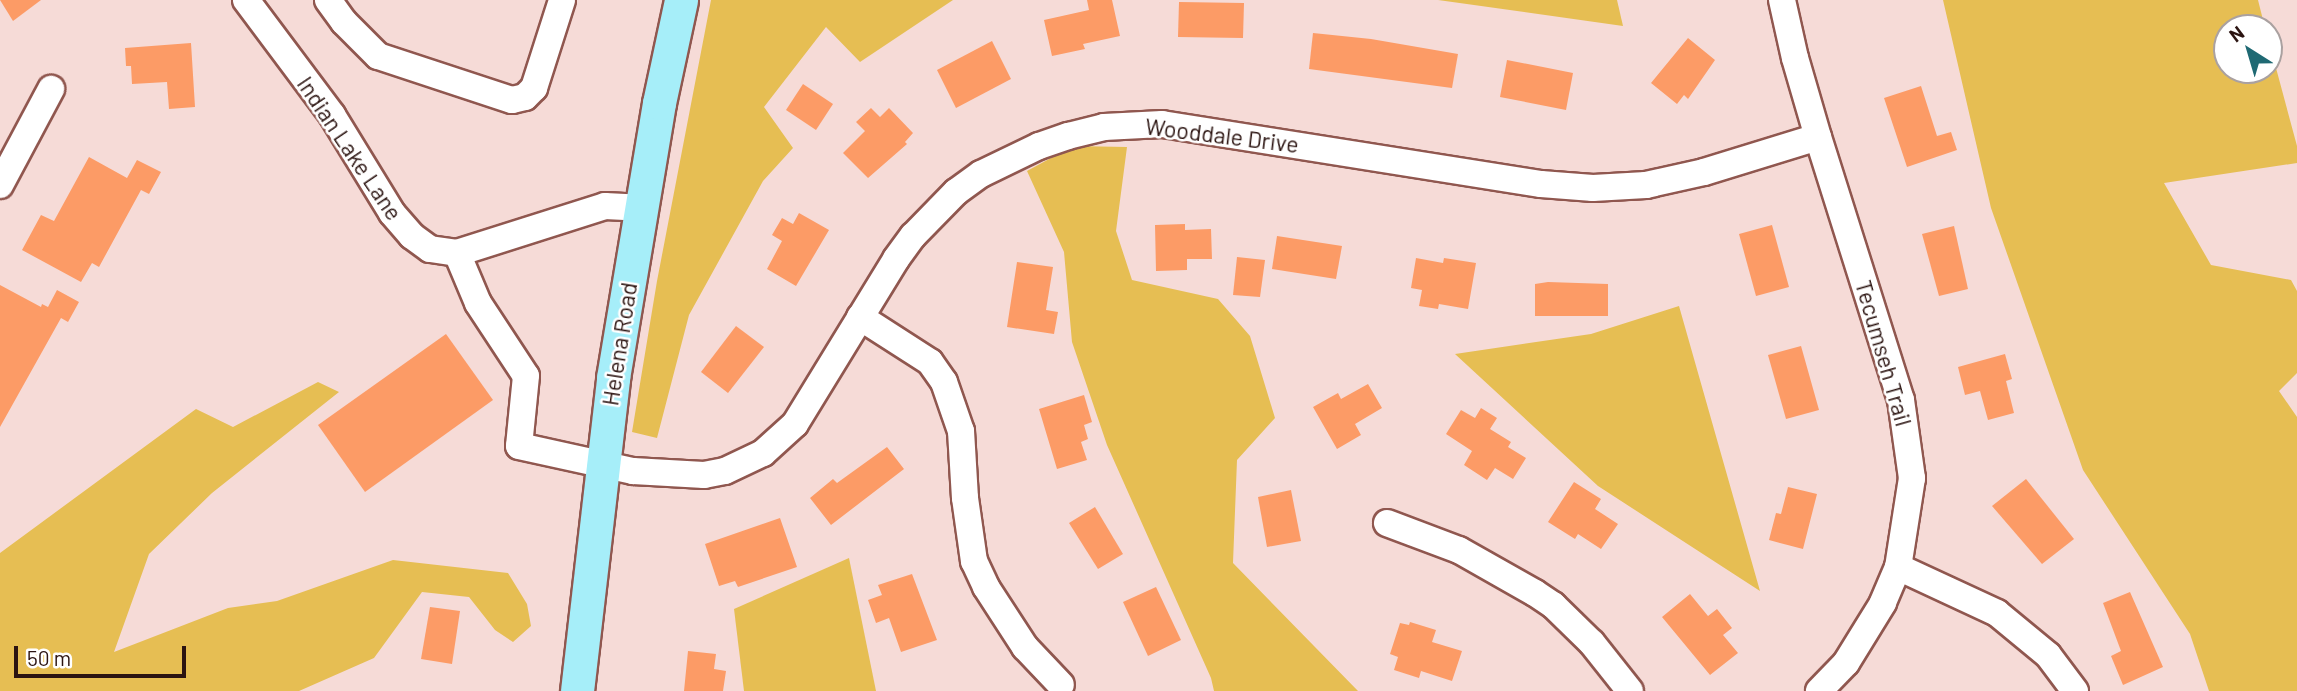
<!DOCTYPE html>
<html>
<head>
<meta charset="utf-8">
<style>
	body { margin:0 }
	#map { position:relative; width:2297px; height:691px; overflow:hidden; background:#f6dbd7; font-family:Barlow,sans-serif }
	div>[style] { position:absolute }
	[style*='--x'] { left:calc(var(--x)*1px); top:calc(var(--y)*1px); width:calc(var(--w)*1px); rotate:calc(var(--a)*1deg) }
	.green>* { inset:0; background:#e6be53 }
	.building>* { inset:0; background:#fc9b66 }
	.roads { filter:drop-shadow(2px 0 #90574f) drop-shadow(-2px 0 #90574f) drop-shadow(0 2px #90574f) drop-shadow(0 -2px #90574f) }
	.minor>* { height:26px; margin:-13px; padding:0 13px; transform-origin:13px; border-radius:13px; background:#fff }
	.major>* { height:33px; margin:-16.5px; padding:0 16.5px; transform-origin:16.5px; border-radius:16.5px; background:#a6eef9 }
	span { translate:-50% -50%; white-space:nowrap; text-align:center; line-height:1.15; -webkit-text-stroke:5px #fff; paint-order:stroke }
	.street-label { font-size:23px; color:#2b1411 }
	.north { position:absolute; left:2213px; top:14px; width:70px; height:70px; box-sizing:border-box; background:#fff; border:2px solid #aaa1a0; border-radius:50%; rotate:323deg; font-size:19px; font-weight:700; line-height:28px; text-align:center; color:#2b1411 }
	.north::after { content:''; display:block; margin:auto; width:24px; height:32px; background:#1f6973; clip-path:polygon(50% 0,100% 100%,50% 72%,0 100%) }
	.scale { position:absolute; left:14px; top:646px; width:172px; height:32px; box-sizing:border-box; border:4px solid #2b1411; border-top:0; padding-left:9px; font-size:21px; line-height:24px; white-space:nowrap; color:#2b1411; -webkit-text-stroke:5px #fff; paint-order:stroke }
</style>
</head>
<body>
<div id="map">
	<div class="green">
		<div style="clip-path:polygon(711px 0,953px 0,860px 62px,826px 27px,764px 107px,793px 148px,763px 181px,689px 315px,657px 438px,632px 432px,657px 281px)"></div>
		<div style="clip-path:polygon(1438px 0,1617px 0,1623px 26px)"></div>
		<div style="clip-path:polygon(1943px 0,2258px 0,2265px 28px,2227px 28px,2227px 70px,2269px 70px,2269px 42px,2297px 146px,2297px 163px,2164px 183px,2211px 265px,2291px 280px,2297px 291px,2297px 373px,2279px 391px,2297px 417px,2297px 691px,2209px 691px,2190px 634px,2083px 470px,1991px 208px)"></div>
		<div style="clip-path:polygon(1073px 146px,1127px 147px,1116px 231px,1132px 280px,1218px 299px,1250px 336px,1275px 418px,1237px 460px,1233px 563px,1358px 691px,1214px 691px,1211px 678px,1107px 445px,1072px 342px,1064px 252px,1027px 171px)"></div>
		<div style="clip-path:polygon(1679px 306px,1760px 591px,1598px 486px,1455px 354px,1591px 334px)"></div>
		<div style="clip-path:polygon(318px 382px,339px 392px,212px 493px,149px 554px,114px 652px,228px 608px,277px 601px,393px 560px,508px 573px,527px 604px,531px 626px,513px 642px,495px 630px,469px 597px,422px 592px,374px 658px,299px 691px,0 691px,0 553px,196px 409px,233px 427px)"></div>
		<div style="clip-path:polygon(849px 558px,876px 691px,744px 691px,734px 609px)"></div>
	</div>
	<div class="building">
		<div style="clip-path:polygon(0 0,41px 0,13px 21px)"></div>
		<div style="clip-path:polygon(1087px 0,1112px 0,1120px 36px,1083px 44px,1085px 49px,1052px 56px,1044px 20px,1089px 10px)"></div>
		<div style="clip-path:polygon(1179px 2px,1244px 3px,1243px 38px,1178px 37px)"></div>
		<div style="clip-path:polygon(1313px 33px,1371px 39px,1458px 54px,1452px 88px,1309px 69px)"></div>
		<div style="clip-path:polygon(1688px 38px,1715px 60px,1688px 99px,1684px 95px,1677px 104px,1651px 83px)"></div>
		<div style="clip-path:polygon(992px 41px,1011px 79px,956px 108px,937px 70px)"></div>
		<div style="clip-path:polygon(191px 43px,195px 107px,169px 109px,167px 82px,132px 84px,131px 66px,126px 66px,125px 48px)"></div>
		<div style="clip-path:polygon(1507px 60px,1573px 73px,1566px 110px,1500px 97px)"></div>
		<div style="clip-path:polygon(803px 84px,833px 104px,816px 130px,786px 110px)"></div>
		<div style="clip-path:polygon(1921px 86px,1937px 136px,1951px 132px,1957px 150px,1907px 167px,1884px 98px)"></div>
		<div style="clip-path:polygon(871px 108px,880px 117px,889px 108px,913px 133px,905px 142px,907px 144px,868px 178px,843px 153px,865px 131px,856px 122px)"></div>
		<div style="clip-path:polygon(89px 157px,127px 178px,137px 160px,161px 172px,149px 194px,141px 190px,99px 267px,92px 263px,81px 282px,22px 250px,41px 215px,54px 221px)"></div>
		<div style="clip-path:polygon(799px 213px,829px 230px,796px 286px,767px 269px,782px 241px,772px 235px,782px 218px,793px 224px)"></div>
		<div style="clip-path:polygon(1185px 224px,1185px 230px,1211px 229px,1212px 259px,1187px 259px,1187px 270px,1156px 271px,1155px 225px)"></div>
		<div style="clip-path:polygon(1772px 225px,1789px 287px,1756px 296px,1739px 234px)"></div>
		<div style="clip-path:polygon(1954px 226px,1968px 289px,1939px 296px,1922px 234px)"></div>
		<div style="clip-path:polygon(1277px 236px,1342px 246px,1336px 279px,1272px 269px)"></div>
		<div style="clip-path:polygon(1237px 257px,1265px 260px,1260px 297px,1233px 295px)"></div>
		<div style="clip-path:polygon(1416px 258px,1443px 263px,1444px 258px,1476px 263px,1468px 309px,1439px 304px,1438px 309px,1419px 306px,1422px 290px,1411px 288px)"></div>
		<div style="clip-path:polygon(1017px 262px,1053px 267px,1046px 310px,1058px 312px,1054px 334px,1007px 327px)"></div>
		<div style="clip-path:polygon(1548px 282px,1608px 284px,1608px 316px,1535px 316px,1535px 284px)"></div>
		<div style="clip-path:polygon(0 285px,41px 307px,42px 304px,48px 307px,57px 290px,79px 302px,68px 322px,61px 318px,0 427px)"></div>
		<div style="clip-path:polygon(736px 326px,764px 347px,728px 393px,701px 372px)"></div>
		<div style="clip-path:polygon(446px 334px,493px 400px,365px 492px,318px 425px)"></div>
		<div style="clip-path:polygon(1801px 346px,1819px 410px,1786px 419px,1768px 355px)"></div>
		<div style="clip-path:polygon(2005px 354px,2012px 379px,2006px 381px,2014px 413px,1988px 420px,1980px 391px,1965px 395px,1958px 367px)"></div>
		<div style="clip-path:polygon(1368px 384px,1382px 408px,1355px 424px,1361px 435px,1337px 449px,1313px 407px,1338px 393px,1341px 399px)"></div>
		<div style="clip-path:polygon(1084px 395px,1092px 422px,1084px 425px,1088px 439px,1081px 442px,1087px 460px,1057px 469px,1039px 409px)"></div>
		<div style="clip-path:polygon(1481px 408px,1497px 418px,1490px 429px,1511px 442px,1508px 447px,1526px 458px,1513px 479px,1495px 468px,1487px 480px,1464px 465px,1472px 451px,1446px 434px,1461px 410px,1475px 418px)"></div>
		<div style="clip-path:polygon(887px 447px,904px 469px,831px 525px,810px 498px,833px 479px,837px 483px)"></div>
		<div style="clip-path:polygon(2026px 479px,2074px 539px,2042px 564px,1992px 506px)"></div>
		<div style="clip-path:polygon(1574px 482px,1601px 499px,1595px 509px,1618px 524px,1601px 549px,1578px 534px,1575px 539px,1548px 522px)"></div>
		<div style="clip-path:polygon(1788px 487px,1817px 494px,1803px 549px,1769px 540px,1776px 513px,1781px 514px)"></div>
		<div style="clip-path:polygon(1291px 490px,1301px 541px,1267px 547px,1258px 497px)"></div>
		<div style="clip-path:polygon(1095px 507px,1123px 554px,1098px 569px,1069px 523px)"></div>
		<div style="clip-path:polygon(780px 518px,797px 567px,738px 587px,735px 581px,719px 586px,705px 544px)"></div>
		<div style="clip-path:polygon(912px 574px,937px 640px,901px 652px,889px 618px,876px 623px,868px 600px,882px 595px,878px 585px)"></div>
		<div style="clip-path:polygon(1156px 587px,1181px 640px,1148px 656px,1123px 602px)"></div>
		<div style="clip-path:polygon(2130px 592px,2163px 667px,2123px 685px,2111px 656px,2121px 651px,2103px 603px)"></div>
		<div style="clip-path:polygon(1690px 594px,1708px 616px,1717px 609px,1732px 628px,1723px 635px,1738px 653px,1710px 675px,1662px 617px)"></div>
		<div style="clip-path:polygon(430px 607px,460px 611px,452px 664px,421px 659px)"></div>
		<div style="clip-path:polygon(1410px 622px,1436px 630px,1432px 642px,1462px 651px,1452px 681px,1421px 671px,1419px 678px,1394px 670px,1398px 657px,1390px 654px,1400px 623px,1409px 625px)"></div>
		<div style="clip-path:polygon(688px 651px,716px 654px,714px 669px,726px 671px,723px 691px,684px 691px)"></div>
	</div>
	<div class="roads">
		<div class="minor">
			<div style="--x:246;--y:0;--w:144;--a:53.2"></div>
			<div style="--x:332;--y:115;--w:115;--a:58.5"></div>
			<div style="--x:392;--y:213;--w:30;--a:49"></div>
			<div style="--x:412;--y:236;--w:22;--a:36"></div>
			<div style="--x:430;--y:249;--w:27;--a:8"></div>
			<div style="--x:457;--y:253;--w:155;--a:-17.6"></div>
			<div style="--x:605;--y:206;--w:35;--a:3"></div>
			<div style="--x:328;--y:0;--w:27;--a:54"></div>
			<div style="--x:344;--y:22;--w:48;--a:45"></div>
			<div style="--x:378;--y:56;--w:141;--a:18.2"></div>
			<div style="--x:512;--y:100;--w:13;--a:-13"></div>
			<div style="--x:525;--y:97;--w:13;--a:-45"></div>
			<div style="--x:534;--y:88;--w:92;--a:-72.3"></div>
			<div style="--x:1782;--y:0;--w:59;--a:77.4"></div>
			<div style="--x:1795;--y:58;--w:82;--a:73.8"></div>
			<div style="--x:1818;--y:137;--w:276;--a:72.5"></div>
			<div style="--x:1901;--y:400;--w:79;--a:82"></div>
			<div style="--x:1912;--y:478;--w:90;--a:98.9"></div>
			<div style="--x:1898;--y:567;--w:39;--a:113"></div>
			<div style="--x:1883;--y:603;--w:70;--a:121.7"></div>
			<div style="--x:1846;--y:663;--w:39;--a:134"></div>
			<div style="--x:0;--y:185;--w:109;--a:-62"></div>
			<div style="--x:457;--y:253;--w:54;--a:67.2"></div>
			<div style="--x:478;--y:303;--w:87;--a:56.7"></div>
			<div style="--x:526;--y:376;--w:70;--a:95.7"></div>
			<div style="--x:519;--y:446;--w:117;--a:12.4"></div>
			<div style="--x:633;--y:471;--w:71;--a:3.2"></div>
			<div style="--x:704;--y:475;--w:21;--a:-11"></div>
			<div style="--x:725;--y:471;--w:42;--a:-25.3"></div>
			<div style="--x:763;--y:453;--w:43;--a:-42.2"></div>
			<div style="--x:795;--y:424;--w:193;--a:-58.5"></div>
			<div style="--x:896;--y:259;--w:29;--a:-54"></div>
			<div style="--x:913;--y:236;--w:62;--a:-45.7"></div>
			<div style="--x:956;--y:192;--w:31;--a:-36"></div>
			<div style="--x:981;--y:174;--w:64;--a:-25.8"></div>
			<div style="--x:1039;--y:146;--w:31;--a:-19"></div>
			<div style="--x:1068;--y:136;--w:37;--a:-14"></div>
			<div style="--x:1104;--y:127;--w:58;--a:-3"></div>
			<div style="--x:1162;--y:124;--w:384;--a:9"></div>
			<div style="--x:1541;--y:184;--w:52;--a:4.4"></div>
			<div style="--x:1593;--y:188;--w:53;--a:-3.2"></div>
			<div style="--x:1646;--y:185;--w:59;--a:-12.6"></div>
			<div style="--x:1704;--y:172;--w:119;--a:-17.1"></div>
			<div style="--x:860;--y:317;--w:83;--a:32.7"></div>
			<div style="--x:930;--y:362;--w:24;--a:55"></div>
			<div style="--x:944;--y:382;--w:52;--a:70.9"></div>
			<div style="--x:961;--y:431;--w:67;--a:86.6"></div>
			<div style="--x:965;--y:498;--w:64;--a:81.9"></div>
			<div style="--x:974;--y:561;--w:29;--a:65"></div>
			<div style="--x:986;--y:587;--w:72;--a:57"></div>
			<div style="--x:1025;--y:647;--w:52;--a:46.5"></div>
			<div style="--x:1387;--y:523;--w:77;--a:20.6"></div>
			<div style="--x:1459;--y:550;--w:87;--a:29.5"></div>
			<div style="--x:1535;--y:593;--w:22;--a:34"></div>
			<div style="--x:1553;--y:605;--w:54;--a:44.3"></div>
			<div style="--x:1592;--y:643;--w:61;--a:51.6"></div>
			<div style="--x:1898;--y:567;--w:109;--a:24.9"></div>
			<div style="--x:1997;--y:613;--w:66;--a:39.5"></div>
			<div style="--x:2048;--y:655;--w:45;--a:53.1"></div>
		</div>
		<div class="major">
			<div style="--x:577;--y:691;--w:315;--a:-83.4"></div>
			<div style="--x:613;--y:378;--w:279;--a:-80.5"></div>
			<div style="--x:659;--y:103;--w:105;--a:-77.9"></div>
		</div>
	</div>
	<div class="street-label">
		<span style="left:1222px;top:135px;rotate:7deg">Wooddale Drive</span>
		<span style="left:350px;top:148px;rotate:56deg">Indian Lake Lane</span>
		<span style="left:619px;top:344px;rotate:-81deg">Helena Road</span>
		<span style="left:1884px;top:353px;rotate:74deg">Tecumseh Trail</span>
	</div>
	<div class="north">N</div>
	<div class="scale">50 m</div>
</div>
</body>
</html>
